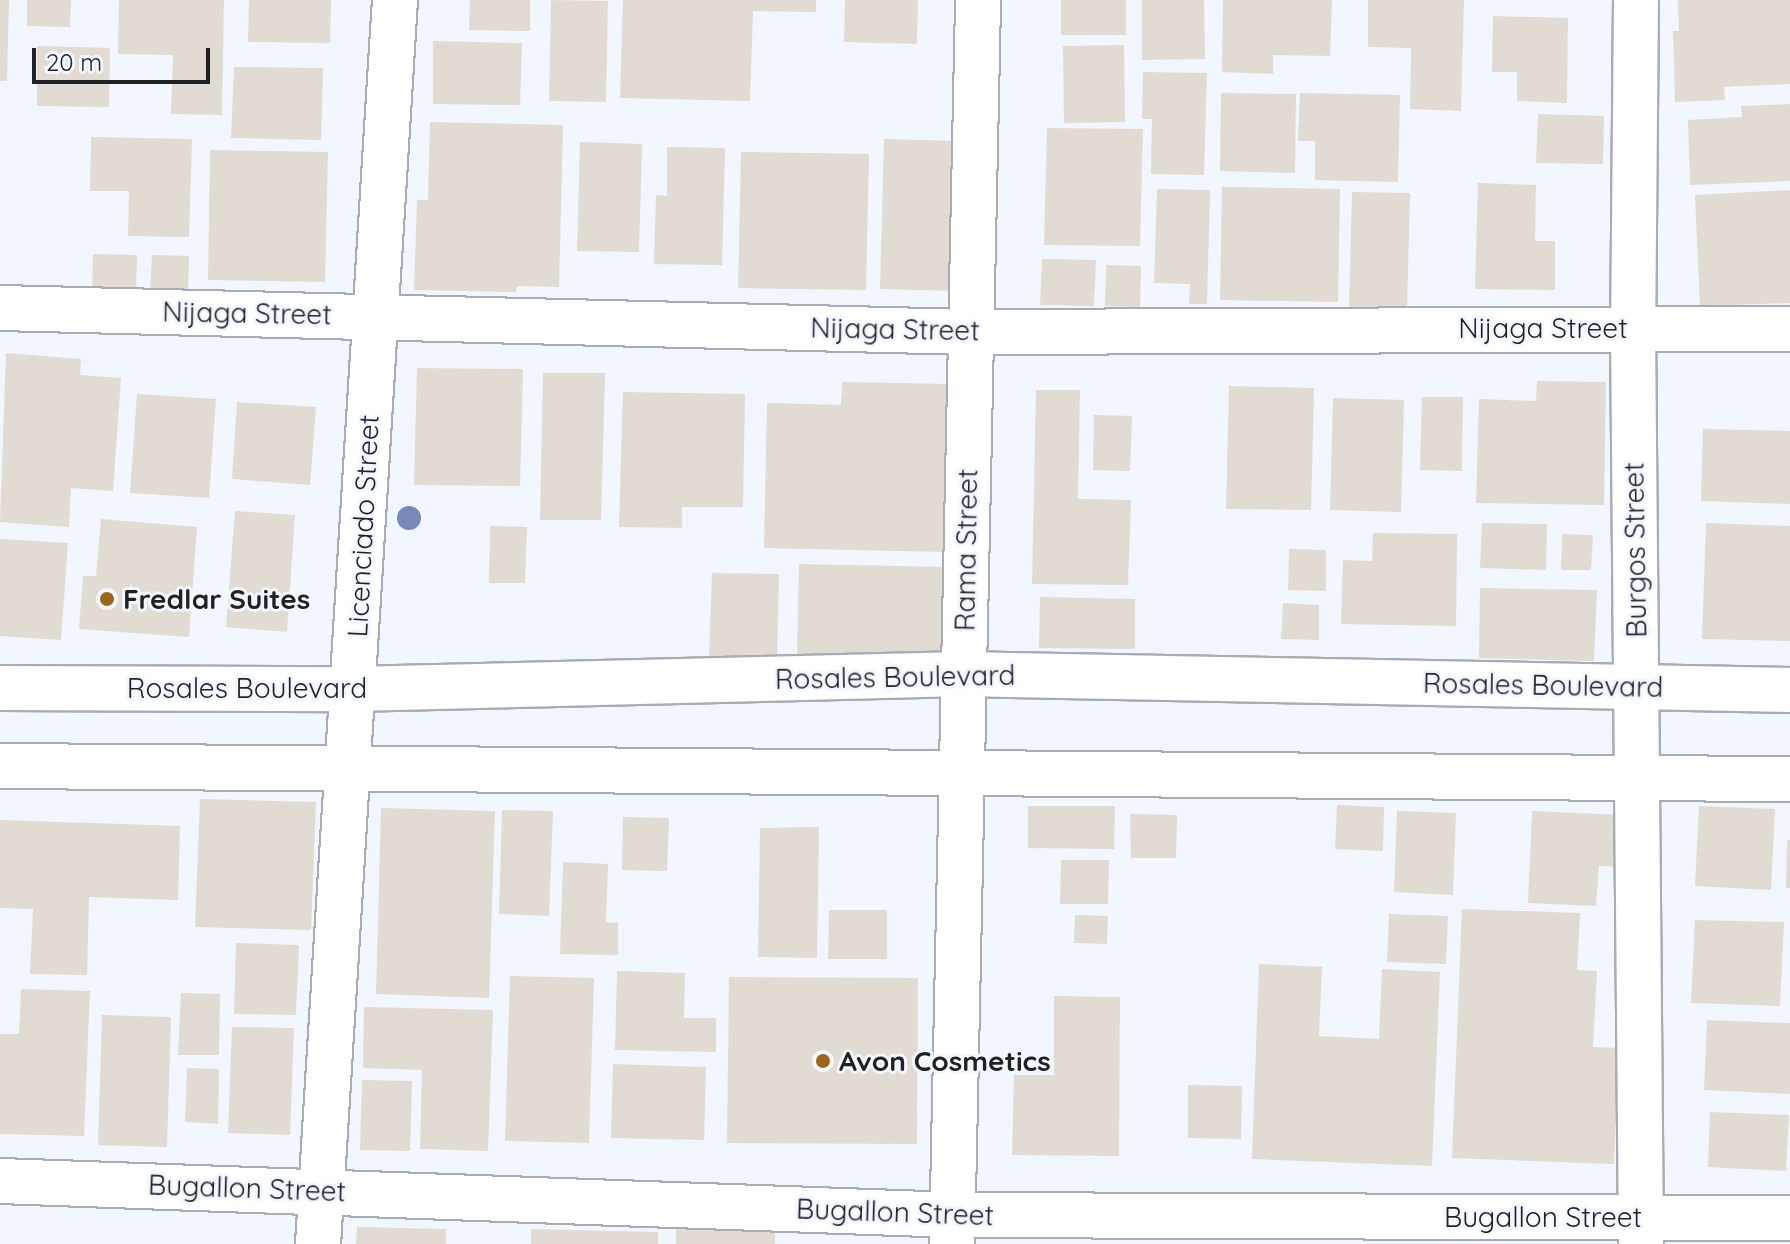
<!DOCTYPE html>
<html>
<head>
<meta charset="utf-8">
<style>
	body { margin:0 }
	#map { position:relative; width:1790px; height:1244px; overflow:hidden; background:#f2f6ff; font-family:Quicksand,sans-serif }
	div>[style] { position:absolute }
	[style*='--x'] { left:calc(var(--x)*1px); top:calc(var(--y)*1px); width:calc(var(--w)*1px); rotate:calc(var(--a)*1deg) }
	.building>* { inset:0; background:#e1dbd3 }
	.roads { filter:drop-shadow(2px 0 #a8acb4) drop-shadow(-2px 0 #a8acb4) drop-shadow(0 2px #a8acb4) drop-shadow(0 -2px #a8acb4) }
	.street>* { height:44px; margin:-22px; padding:0 22px; transform-origin:22px; border-radius:22px; background:#fff }
	.trees>* { width:24px; height:24px; margin:-12px; border-radius:50%; background:#7788b9 }
	.dots>* { width:22px; height:22px; translate:-50% -50%; box-sizing:border-box; border:4px solid #f2f6ff; border-radius:50% }
	span { translate:-50% -50%; white-space:nowrap; text-align:center; line-height:1.15; -webkit-text-stroke:6px #f2f6ff; paint-order:stroke }
	.street-label { font-size:28px; color:#1f2124 }
	.poi-label { font-size:28px; color:#1f2124; font-weight:700 }
	.left { translate:0 -50%; text-align:left }
	.scale { position:absolute; left:32px; top:48px; width:178px; height:36px; box-sizing:border-box; border:4px solid #1f2124; border-top:0; padding-left:10px; font-size:24px; line-height:28px; white-space:nowrap; color:#1f2124; -webkit-text-stroke:6px #f2f6ff; paint-order:stroke }
</style>
</head>
<body>
<div id="map">
	<div class="building">
		<div style="clip-path:polygon(0 0,9px 0,7px 81px,0 81px)"></div>
		<div style="clip-path:polygon(27px 0,71px 0,70px 27px,27px 26px)"></div>
		<div style="clip-path:polygon(119px 0,224px 0,222px 115px,171px 114px,173px 55px,118px 54px)"></div>
		<div style="clip-path:polygon(249px 0,331px 0,330px 43px,248px 42px)"></div>
		<div style="clip-path:polygon(470px 0,530px 0,530px 31px,469px 30px)"></div>
		<div style="clip-path:polygon(551px 0,608px 1px,606px 102px,549px 101px)"></div>
		<div style="clip-path:polygon(623px 0,816px 0,816px 12px,753px 11px,750px 101px,620px 98px)"></div>
		<div style="clip-path:polygon(845px 0,918px 0,917px 44px,844px 42px)"></div>
		<div style="clip-path:polygon(1061px 0,1126px 0,1126px 35px,1061px 35px)"></div>
		<div style="clip-path:polygon(1142px 0,1204px 0,1205px 59px,1142px 60px)"></div>
		<div style="clip-path:polygon(1223px 0,1332px 0,1330px 56px,1273px 55px,1273px 74px,1222px 72px)"></div>
		<div style="clip-path:polygon(1368px 0,1464px 0,1461px 111px,1410px 109px,1411px 48px,1368px 47px)"></div>
		<div style="clip-path:polygon(1678px 0,1790px 0,1790px 84px,1724px 87px,1725px 100px,1675px 102px,1673px 31px,1679px 31px)"></div>
		<div style="clip-path:polygon(1493px 16px,1568px 18px,1567px 103px,1517px 101px,1517px 72px,1492px 72px)"></div>
		<div style="clip-path:polygon(433px 41px,522px 43px,520px 105px,433px 104px)"></div>
		<div style="clip-path:polygon(1124px 45px,1125px 122px,1064px 123px,1063px 46px)"></div>
		<div style="clip-path:polygon(37px 46px,110px 48px,109px 107px,37px 106px)"></div>
		<div style="clip-path:polygon(234px 67px,323px 68px,321px 140px,231px 138px)"></div>
		<div style="clip-path:polygon(1143px 72px,1207px 73px,1204px 175px,1151px 174px,1152px 119px,1142px 119px)"></div>
		<div style="clip-path:polygon(1221px 93px,1296px 94px,1295px 173px,1220px 171px)"></div>
		<div style="clip-path:polygon(1300px 93px,1400px 95px,1398px 182px,1315px 180px,1315px 141px,1298px 141px)"></div>
		<div style="clip-path:polygon(1790px 104px,1790px 181px,1690px 185px,1688px 120px,1742px 117px,1741px 106px)"></div>
		<div style="clip-path:polygon(1538px 114px,1604px 116px,1603px 164px,1536px 163px)"></div>
		<div style="clip-path:polygon(430px 122px,563px 125px,559px 287px,517px 286px,516px 292px,414px 290px,417px 200px,428px 200px)"></div>
		<div style="clip-path:polygon(1047px 128px,1143px 129px,1140px 246px,1044px 245px)"></div>
		<div style="clip-path:polygon(91px 137px,192px 139px,189px 237px,128px 236px,129px 191px,90px 191px)"></div>
		<div style="clip-path:polygon(884px 139px,960px 141px,956px 291px,880px 289px)"></div>
		<div style="clip-path:polygon(580px 142px,642px 144px,639px 252px,577px 251px)"></div>
		<div style="clip-path:polygon(667px 147px,725px 148px,722px 265px,654px 264px,656px 195px,667px 196px)"></div>
		<div style="clip-path:polygon(210px 150px,328px 152px,325px 282px,208px 280px)"></div>
		<div style="clip-path:polygon(741px 152px,869px 154px,866px 290px,738px 288px)"></div>
		<div style="clip-path:polygon(1478px 183px,1536px 185px,1535px 241px,1555px 241px,1555px 290px,1475px 289px)"></div>
		<div style="clip-path:polygon(1222px 187px,1340px 189px,1338px 302px,1220px 300px)"></div>
		<div style="clip-path:polygon(1157px 189px,1210px 190px,1207px 304px,1189px 304px,1190px 284px,1154px 283px)"></div>
		<div style="clip-path:polygon(1790px 190px,1790px 303px,1700px 306px,1695px 195px)"></div>
		<div style="clip-path:polygon(1352px 192px,1410px 193px,1407px 309px,1349px 309px)"></div>
		<div style="clip-path:polygon(93px 254px,137px 255px,136px 296px,92px 295px)"></div>
		<div style="clip-path:polygon(152px 255px,189px 256px,188px 294px,150px 293px)"></div>
		<div style="clip-path:polygon(1042px 259px,1096px 260px,1094px 306px,1040px 305px)"></div>
		<div style="clip-path:polygon(1106px 265px,1141px 266px,1140px 307px,1105px 306px)"></div>
		<div style="clip-path:polygon(6px 353px,81px 359px,80px 375px,121px 378px,113px 491px,71px 488px,69px 527px,0 522px)"></div>
		<div style="clip-path:polygon(417px 368px,523px 369px,520px 486px,414px 485px)"></div>
		<div style="clip-path:polygon(543px 373px,605px 373px,601px 520px,540px 520px)"></div>
		<div style="clip-path:polygon(1537px 381px,1606px 382px,1604px 505px,1476px 503px,1479px 399px,1536px 401px)"></div>
		<div style="clip-path:polygon(842px 382px,949px 384px,944px 552px,764px 548px,767px 403px,841px 405px)"></div>
		<div style="clip-path:polygon(1229px 386px,1314px 388px,1311px 510px,1226px 509px)"></div>
		<div style="clip-path:polygon(1036px 390px,1080px 390px,1078px 499px,1131px 500px,1128px 585px,1032px 584px)"></div>
		<div style="clip-path:polygon(623px 392px,745px 394px,743px 507px,682px 507px,682px 528px,619px 527px)"></div>
		<div style="clip-path:polygon(137px 394px,216px 399px,209px 498px,130px 493px)"></div>
		<div style="clip-path:polygon(1422px 397px,1463px 397px,1462px 471px,1420px 470px)"></div>
		<div style="clip-path:polygon(1333px 398px,1404px 400px,1401px 512px,1330px 510px)"></div>
		<div style="clip-path:polygon(237px 402px,316px 407px,310px 485px,232px 479px)"></div>
		<div style="clip-path:polygon(1094px 415px,1132px 416px,1130px 471px,1093px 470px)"></div>
		<div style="clip-path:polygon(1703px 429px,1790px 431px,1790px 504px,1701px 501px)"></div>
		<div style="clip-path:polygon(235px 511px,295px 515px,287px 632px,226px 627px)"></div>
		<div style="clip-path:polygon(101px 519px,197px 527px,189px 637px,79px 629px,83px 576px,96px 576px)"></div>
		<div style="clip-path:polygon(1482px 523px,1547px 524px,1546px 570px,1480px 568px)"></div>
		<div style="clip-path:polygon(1706px 523px,1790px 526px,1790px 641px,1702px 639px)"></div>
		<div style="clip-path:polygon(490px 526px,527px 527px,525px 583px,489px 583px)"></div>
		<div style="clip-path:polygon(1373px 533px,1457px 534px,1456px 626px,1341px 624px,1343px 560px,1372px 561px)"></div>
		<div style="clip-path:polygon(1562px 534px,1593px 535px,1591px 570px,1561px 570px)"></div>
		<div style="clip-path:polygon(0 539px,68px 543px,61px 640px,0 636px)"></div>
		<div style="clip-path:polygon(1289px 549px,1326px 550px,1326px 591px,1288px 590px)"></div>
		<div style="clip-path:polygon(799px 564px,950px 567px,947px 659px,797px 657px)"></div>
		<div style="clip-path:polygon(712px 573px,779px 574px,777px 661px,709px 660px)"></div>
		<div style="clip-path:polygon(1480px 588px,1597px 590px,1594px 661px,1479px 658px)"></div>
		<div style="clip-path:polygon(1040px 597px,1135px 599px,1135px 649px,1039px 648px)"></div>
		<div style="clip-path:polygon(1283px 603px,1319px 605px,1319px 640px,1281px 639px)"></div>
		<div style="clip-path:polygon(200px 799px,316px 802px,311px 930px,195px 927px)"></div>
		<div style="clip-path:polygon(1337px 805px,1384px 807px,1383px 851px,1335px 849px)"></div>
		<div style="clip-path:polygon(1028px 806px,1115px 806px,1114px 849px,1028px 848px)"></div>
		<div style="clip-path:polygon(1699px 806px,1775px 809px,1771px 890px,1695px 886px)"></div>
		<div style="clip-path:polygon(381px 808px,495px 811px,489px 998px,376px 994px)"></div>
		<div style="clip-path:polygon(502px 810px,553px 811px,549px 916px,499px 914px)"></div>
		<div style="clip-path:polygon(1397px 811px,1456px 813px,1453px 895px,1394px 892px)"></div>
		<div style="clip-path:polygon(1532px 811px,1621px 815px,1619px 867px,1599px 866px,1596px 906px,1528px 903px)"></div>
		<div style="clip-path:polygon(1130px 814px,1177px 815px,1176px 858px,1131px 858px)"></div>
		<div style="clip-path:polygon(623px 817px,669px 818px,667px 871px,622px 870px)"></div>
		<div style="clip-path:polygon(0 820px,180px 826px,178px 900px,89px 897px,87px 975px,30px 974px,33px 909px,0 908px)"></div>
		<div style="clip-path:polygon(819px 827px,817px 958px,758px 957px,760px 828px)"></div>
		<div style="clip-path:polygon(1787px 840px,1790px 840px,1790px 888px,1786px 888px)"></div>
		<div style="clip-path:polygon(1061px 860px,1109px 860px,1108px 904px,1060px 904px)"></div>
		<div style="clip-path:polygon(563px 862px,608px 864px,606px 922px,618px 923px,618px 955px,560px 954px)"></div>
		<div style="clip-path:polygon(1462px 909px,1580px 913px,1577px 970px,1597px 971px,1593px 1047px,1619px 1048px,1614px 1164px,1452px 1158px)"></div>
		<div style="clip-path:polygon(829px 910px,887px 910px,887px 959px,828px 959px)"></div>
		<div style="clip-path:polygon(1389px 914px,1448px 916px,1446px 964px,1387px 962px)"></div>
		<div style="clip-path:polygon(1075px 915px,1108px 916px,1107px 944px,1074px 943px)"></div>
		<div style="clip-path:polygon(1695px 920px,1784px 922px,1780px 1006px,1691px 1003px)"></div>
		<div style="clip-path:polygon(236px 943px,299px 945px,296px 1015px,234px 1014px)"></div>
		<div style="clip-path:polygon(1259px 964px,1322px 967px,1319px 1036px,1379px 1039px,1382px 969px,1440px 972px,1432px 1166px,1252px 1159px)"></div>
		<div style="clip-path:polygon(617px 971px,685px 973px,684px 1018px,716px 1018px,716px 1052px,615px 1050px)"></div>
		<div style="clip-path:polygon(510px 976px,594px 978px,589px 1143px,505px 1141px)"></div>
		<div style="clip-path:polygon(729px 977px,918px 978px,917px 1144px,727px 1143px)"></div>
		<div style="clip-path:polygon(21px 989px,90px 991px,84px 1136px,0 1134px,0 1034px,19px 1034px)"></div>
		<div style="clip-path:polygon(181px 993px,220px 994px,219px 1055px,178px 1055px)"></div>
		<div style="clip-path:polygon(1054px 996px,1120px 997px,1119px 1156px,1012px 1155px,1014px 1075px,1054px 1075px)"></div>
		<div style="clip-path:polygon(364px 1007px,493px 1010px,488px 1151px,420px 1149px,422px 1070px,363px 1068px)"></div>
		<div style="clip-path:polygon(102px 1015px,171px 1017px,167px 1147px,98px 1145px)"></div>
		<div style="clip-path:polygon(1707px 1020px,1790px 1023px,1790px 1094px,1704px 1090px)"></div>
		<div style="clip-path:polygon(232px 1027px,294px 1028px,290px 1135px,228px 1133px)"></div>
		<div style="clip-path:polygon(613px 1064px,706px 1067px,704px 1140px,611px 1138px)"></div>
		<div style="clip-path:polygon(187px 1068px,219px 1069px,218px 1124px,185px 1122px)"></div>
		<div style="clip-path:polygon(362px 1080px,412px 1081px,410px 1151px,360px 1150px)"></div>
		<div style="clip-path:polygon(1188px 1085px,1242px 1086px,1241px 1139px,1188px 1138px)"></div>
		<div style="clip-path:polygon(1710px 1112px,1789px 1115px,1786px 1171px,1708px 1167px)"></div>
		<div style="clip-path:polygon(357px 1227px,446px 1229px,446px 1244px,356px 1244px)"></div>
		<div style="clip-path:polygon(531px 1229px,658px 1232px,658px 1244px,531px 1244px)"></div>
		<div style="clip-path:polygon(676px 1229px,775px 1232px,775px 1244px,676px 1244px)"></div>
	</div>
	<div class="roads">
		<div class="street">
			<div style="--x:1636;--y:0;--w:327;--a:90.5"></div>
			<div style="--x:1633;--y:327;--w:917;--a:89.5"></div>
			<div style="--x:0;--y:308;--w:971;--a:1.42"></div>
			<div style="--x:971;--y:332;--w:819;--a:-0.21"></div>
			<div style="--x:0;--y:688;--w:353;--a:0.2"></div>
			<div style="--x:353;--y:689;--w:611;--a:-1.41"></div>
			<div style="--x:964;--y:674;--w:826;--a:1.11"></div>
			<div style="--x:0;--y:766;--w:1790;--a:0.42"></div>
			<div style="--x:0;--y:1181;--w:954;--a:2.04"></div>
			<div style="--x:953;--y:1215;--w:837;--a:0.21"></div>
			<div style="--x:318;--y:1244;--w:1246;--a:-86.46"></div>
			<div style="--x:952;--y:1244;--w:1244;--a:-88.8"></div>
		</div>
	</div>
	<div class="trees">
		<div style="left:409px;top:518px"></div>
	</div>
	<div class="dots">
		<div style="left:107px;top:599px;background:#9a671c"></div>
		<div style="left:823px;top:1061px;background:#9a671c"></div>
	</div>
	<div class="street-label">
		<span style="left:247px;top:313px;rotate:1deg">Nijaga Street</span>
		<span style="left:1543px;top:328px">Nijaga Street</span>
		<span style="left:895px;top:329px;rotate:1deg">Nijaga Street</span>
		<span style="left:363px;top:526px;rotate:-87deg">Licenciado Street</span>
		<span style="left:966px;top:550px;rotate:-89deg">Rama Street</span>
		<span style="left:1635px;top:550px;rotate:-91deg">Burgos Street</span>
		<span style="left:895px;top:677px;rotate:-1deg">Rosales Boulevard</span>
		<span style="left:1543px;top:685px;rotate:1deg">Rosales Boulevard</span>
		<span style="left:247px;top:688px">Rosales Boulevard</span>
		<span style="left:247px;top:1188px;rotate:2deg">Bugallon Street</span>
		<span style="left:895px;top:1212px;rotate:2deg">Bugallon Street</span>
		<span style="left:1543px;top:1217px">Bugallon Street</span>
	</div>
	<div class="poi-label">
		<span class="left" style="left:123px;top:599px">Fredlar Suites</span>
		<span class="left" style="left:839px;top:1061px">Avon Cosmetics</span>
	</div>
	<div class="scale">20 m</div>
</div>
</body>
</html>
